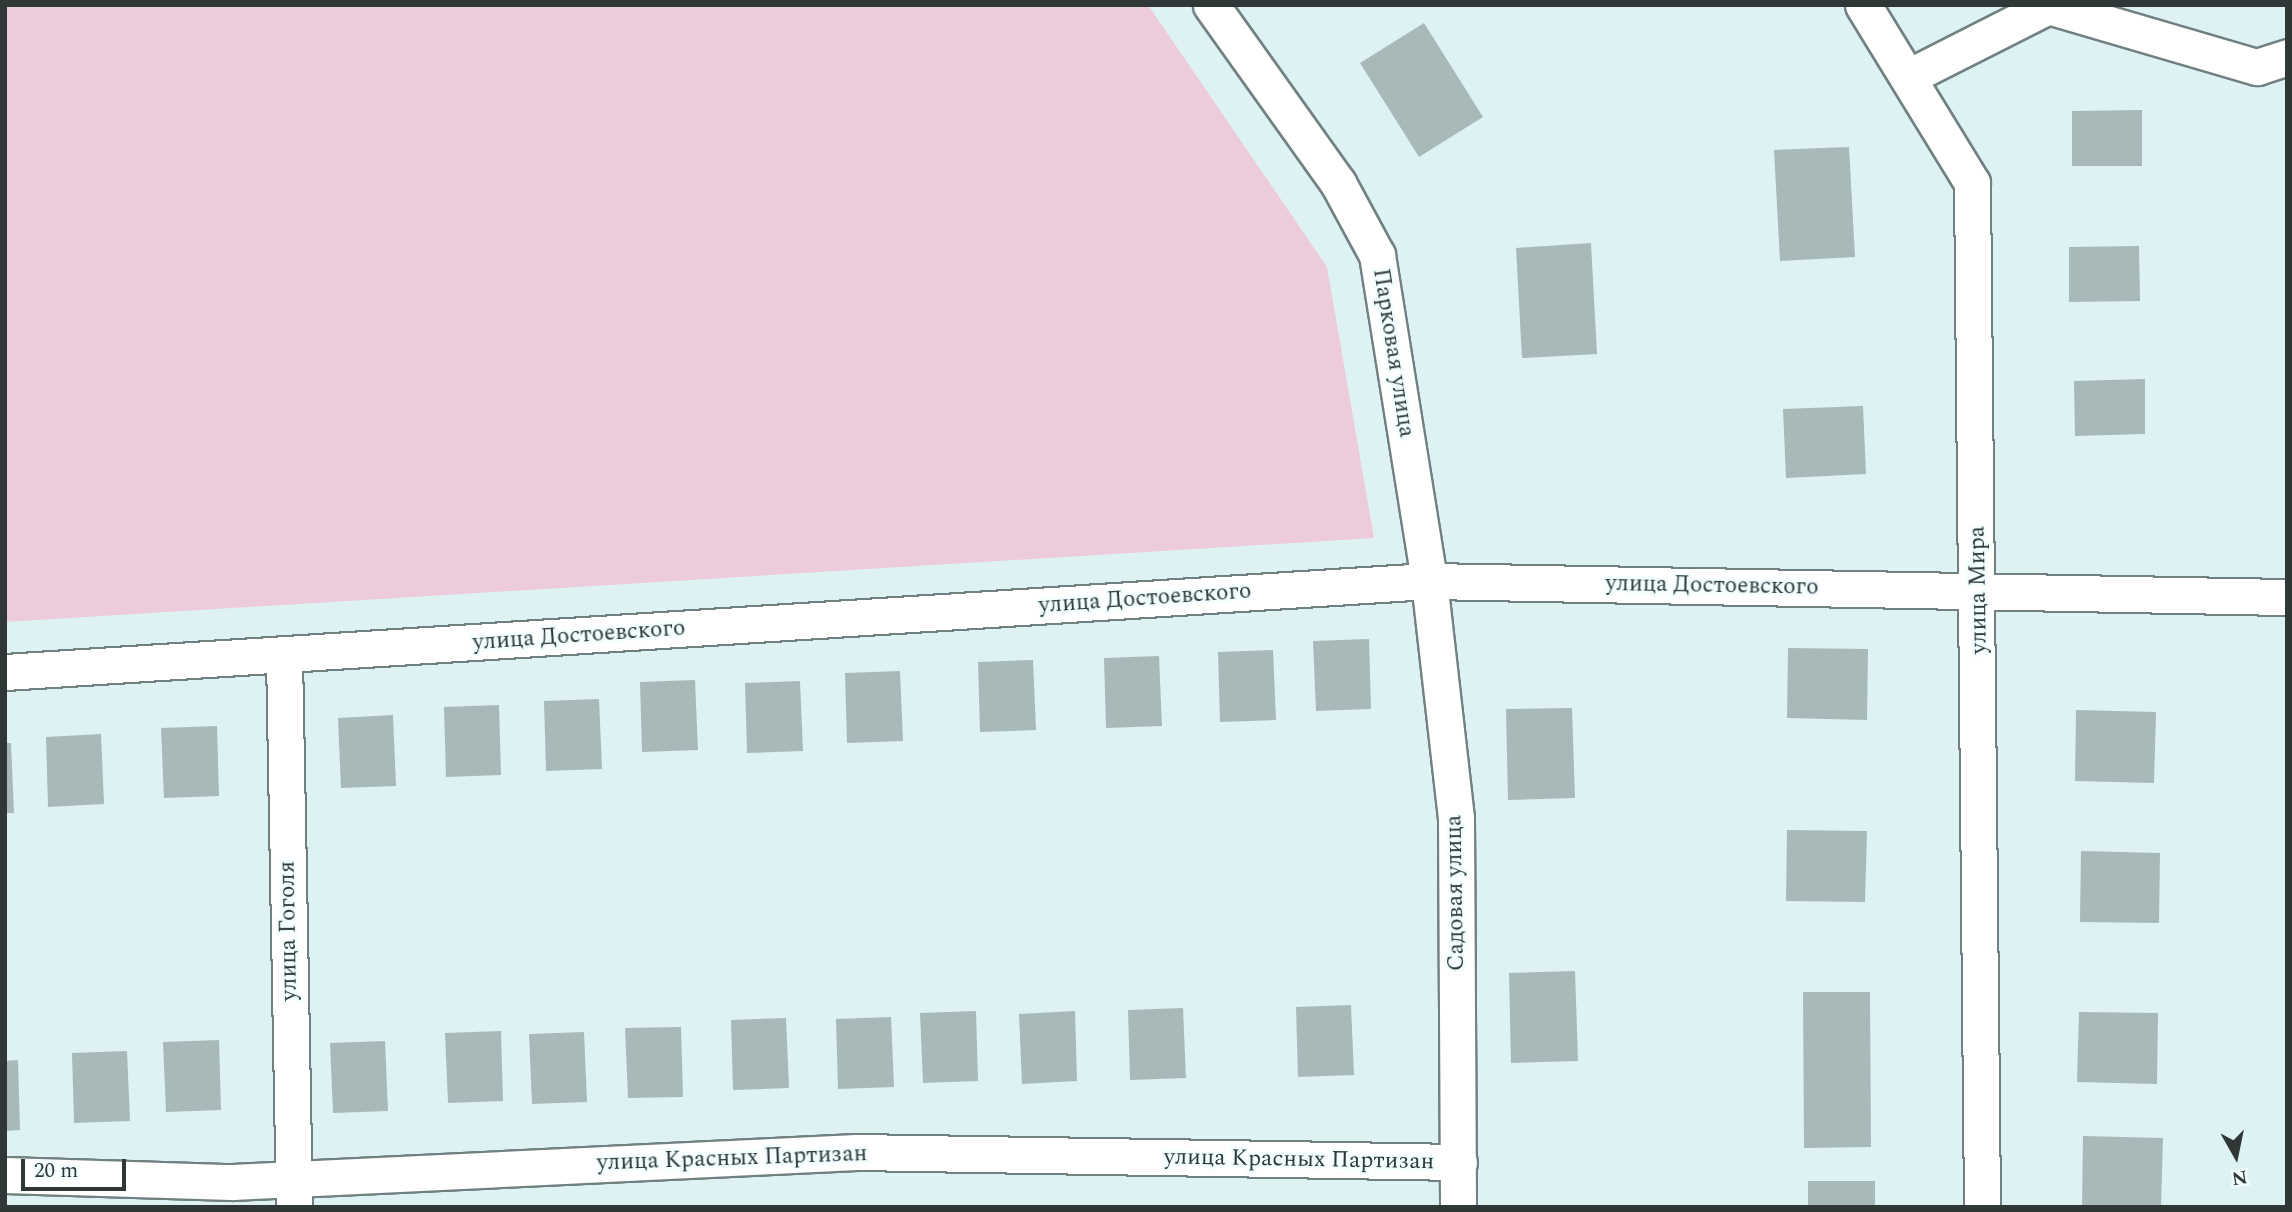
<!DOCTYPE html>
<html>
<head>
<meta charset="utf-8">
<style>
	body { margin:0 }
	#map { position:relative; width:2292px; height:1212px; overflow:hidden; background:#dff2f3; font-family:Spectral,serif }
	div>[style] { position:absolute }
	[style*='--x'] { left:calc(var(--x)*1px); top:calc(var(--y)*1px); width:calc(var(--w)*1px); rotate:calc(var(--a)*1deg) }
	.green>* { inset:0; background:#eccbda }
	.building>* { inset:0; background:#a8b9ba }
	.roads { filter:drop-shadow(2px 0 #718182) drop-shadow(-2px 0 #718182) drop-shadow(0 2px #718182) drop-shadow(0 -2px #718182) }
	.street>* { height:35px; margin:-17.5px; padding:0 17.5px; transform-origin:17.5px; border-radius:17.5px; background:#fff }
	span { translate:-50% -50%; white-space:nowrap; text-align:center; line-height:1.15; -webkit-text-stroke:5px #f0feff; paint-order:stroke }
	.street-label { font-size:23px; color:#303737 }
	.frame { position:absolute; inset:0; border:7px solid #303737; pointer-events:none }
	.north { position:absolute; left:2201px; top:1121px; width:70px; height:70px; -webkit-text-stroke:5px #f0feff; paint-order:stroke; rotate:171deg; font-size:19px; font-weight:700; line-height:28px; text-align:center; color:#303737 }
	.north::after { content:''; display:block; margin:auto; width:24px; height:32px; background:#303737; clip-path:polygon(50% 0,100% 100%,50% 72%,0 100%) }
	.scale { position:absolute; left:21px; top:1159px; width:105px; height:32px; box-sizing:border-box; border:4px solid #303737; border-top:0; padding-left:9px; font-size:21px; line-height:24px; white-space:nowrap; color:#303737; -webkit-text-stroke:5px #f0feff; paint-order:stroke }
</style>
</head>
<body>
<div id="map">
	<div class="green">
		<div style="clip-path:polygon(5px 5px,1148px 5px,1327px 267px,1374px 538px,5px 622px)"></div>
	</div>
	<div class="building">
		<div style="clip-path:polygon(1424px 23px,1483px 117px,1419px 157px,1360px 63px)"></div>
		<div style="clip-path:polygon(2142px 110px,2142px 166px,2072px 166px,2072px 111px)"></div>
		<div style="clip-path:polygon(1849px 147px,1855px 257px,1780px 261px,1774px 150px)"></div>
		<div style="clip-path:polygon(1591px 243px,1597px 354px,1522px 358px,1516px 248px)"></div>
		<div style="clip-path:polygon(2139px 246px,2140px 301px,2069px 302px,2069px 247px)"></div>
		<div style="clip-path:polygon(2145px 379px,2145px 434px,2075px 436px,2074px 381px)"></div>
		<div style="clip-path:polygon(1863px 406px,1866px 474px,1786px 478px,1783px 409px)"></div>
		<div style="clip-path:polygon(1369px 639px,1371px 709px,1316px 711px,1313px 641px)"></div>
		<div style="clip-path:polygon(1788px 648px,1868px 649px,1867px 720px,1787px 718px)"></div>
		<div style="clip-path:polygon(1273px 650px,1276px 720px,1220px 722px,1218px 652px)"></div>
		<div style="clip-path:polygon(1159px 656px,1162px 726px,1106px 728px,1104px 658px)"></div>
		<div style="clip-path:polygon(1033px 660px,1036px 730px,980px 732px,978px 662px)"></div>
		<div style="clip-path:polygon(900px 671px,903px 741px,847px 743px,845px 673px)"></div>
		<div style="clip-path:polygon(695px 680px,698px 750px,642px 752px,640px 682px)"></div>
		<div style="clip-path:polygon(800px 681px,803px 751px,747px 753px,745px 683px)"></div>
		<div style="clip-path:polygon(599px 699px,602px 769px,546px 771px,544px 701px)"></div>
		<div style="clip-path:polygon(499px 705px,501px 775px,446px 777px,444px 707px)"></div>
		<div style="clip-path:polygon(1572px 708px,1575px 798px,1508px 800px,1506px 709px)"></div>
		<div style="clip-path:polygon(2076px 710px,2156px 712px,2154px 783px,2075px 781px)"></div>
		<div style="clip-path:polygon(393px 715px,396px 786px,341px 788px,338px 718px)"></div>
		<div style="clip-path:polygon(217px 726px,219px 796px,164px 798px,161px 728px)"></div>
		<div style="clip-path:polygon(101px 734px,104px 804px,48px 807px,46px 737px)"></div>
		<div style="clip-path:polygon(5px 743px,11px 743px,14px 813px,5px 813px)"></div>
		<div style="clip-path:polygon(1787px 830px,1867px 831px,1865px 902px,1786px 901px)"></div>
		<div style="clip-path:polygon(2081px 851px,2160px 853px,2159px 923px,2080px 922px)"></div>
		<div style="clip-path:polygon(1575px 971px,1578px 1061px,1511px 1063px,1509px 973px)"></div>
		<div style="clip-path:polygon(1803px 992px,1870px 992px,1871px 1147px,1804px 1148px)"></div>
		<div style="clip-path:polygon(1351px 1005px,1354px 1075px,1298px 1077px,1296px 1007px)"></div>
		<div style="clip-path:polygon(1183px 1008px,1186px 1078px,1130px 1080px,1128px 1010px)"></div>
		<div style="clip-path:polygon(976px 1011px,978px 1081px,923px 1083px,920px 1013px)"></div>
		<div style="clip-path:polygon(1075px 1011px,1077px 1081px,1022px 1084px,1019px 1014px)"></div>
		<div style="clip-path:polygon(2079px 1012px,2158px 1013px,2157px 1084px,2077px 1082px)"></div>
		<div style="clip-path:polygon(891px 1017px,894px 1087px,838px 1089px,836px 1019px)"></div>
		<div style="clip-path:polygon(786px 1018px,789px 1088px,733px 1090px,731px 1020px)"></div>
		<div style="clip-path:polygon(681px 1027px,683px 1097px,628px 1098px,625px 1028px)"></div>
		<div style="clip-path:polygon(501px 1031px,503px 1101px,448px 1103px,445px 1033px)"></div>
		<div style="clip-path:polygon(584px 1032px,587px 1102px,532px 1104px,529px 1034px)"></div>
		<div style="clip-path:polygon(219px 1040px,221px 1110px,166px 1112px,163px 1042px)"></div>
		<div style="clip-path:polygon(385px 1041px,388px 1111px,333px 1113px,330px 1043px)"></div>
		<div style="clip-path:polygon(127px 1051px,130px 1121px,74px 1123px,72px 1053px)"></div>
		<div style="clip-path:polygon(18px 1060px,20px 1130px,5px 1131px,5px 1061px)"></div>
		<div style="clip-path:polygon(2083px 1136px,2163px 1138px,2161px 1207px,2082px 1207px)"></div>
		<div style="clip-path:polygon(1808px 1181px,1875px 1181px,1875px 1207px,1808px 1207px)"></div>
	</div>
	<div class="roads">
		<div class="street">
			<div style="--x:1211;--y:5;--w:219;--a:54.5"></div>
			<div style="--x:1338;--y:183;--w:82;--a:61.6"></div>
			<div style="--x:1377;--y:255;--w:330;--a:80.9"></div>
			<div style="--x:1429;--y:581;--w:239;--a:83.5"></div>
			<div style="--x:1456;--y:818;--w:389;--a:89.7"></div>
			<div style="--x:1863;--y:5;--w:209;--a:58.5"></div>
			<div style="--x:1972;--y:183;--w:1024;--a:89.44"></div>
			<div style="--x:1912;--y:75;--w:153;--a:-26.9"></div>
			<div style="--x:2048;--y:6;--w:218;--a:16.3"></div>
			<div style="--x:2257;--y:67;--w:32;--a:-18"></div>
			<div style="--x:284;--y:655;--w:552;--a:88.96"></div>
			<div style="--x:5;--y:672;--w:1427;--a:-3.66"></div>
			<div style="--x:1429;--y:581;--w:858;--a:1.07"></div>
			<div style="--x:5;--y:1175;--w:227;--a:1.8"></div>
			<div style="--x:232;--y:1182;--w:625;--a:-2.75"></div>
			<div style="--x:856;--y:1152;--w:603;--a:0.95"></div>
		</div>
	</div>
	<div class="street-label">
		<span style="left:1393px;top:353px;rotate:81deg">Парковая улица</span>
		<span style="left:1712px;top:586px;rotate:1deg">улица Достоевского</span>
		<span style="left:1979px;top:590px;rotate:-91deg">улица Мира</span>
		<span style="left:1145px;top:599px;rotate:-4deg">улица Достоевского</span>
		<span style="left:579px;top:636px;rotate:-4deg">улица Достоевского</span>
		<span style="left:1456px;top:893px;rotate:-91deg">Садовая улица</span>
		<span style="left:289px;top:931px;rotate:-91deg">улица Гоголя</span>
		<span style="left:732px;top:1159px;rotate:-2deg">улица Красных Партизан</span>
		<span style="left:1299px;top:1160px;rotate:1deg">улица Красных Партизан</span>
	</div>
	<div class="frame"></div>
	<div class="north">N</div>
	<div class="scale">20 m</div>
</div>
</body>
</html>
